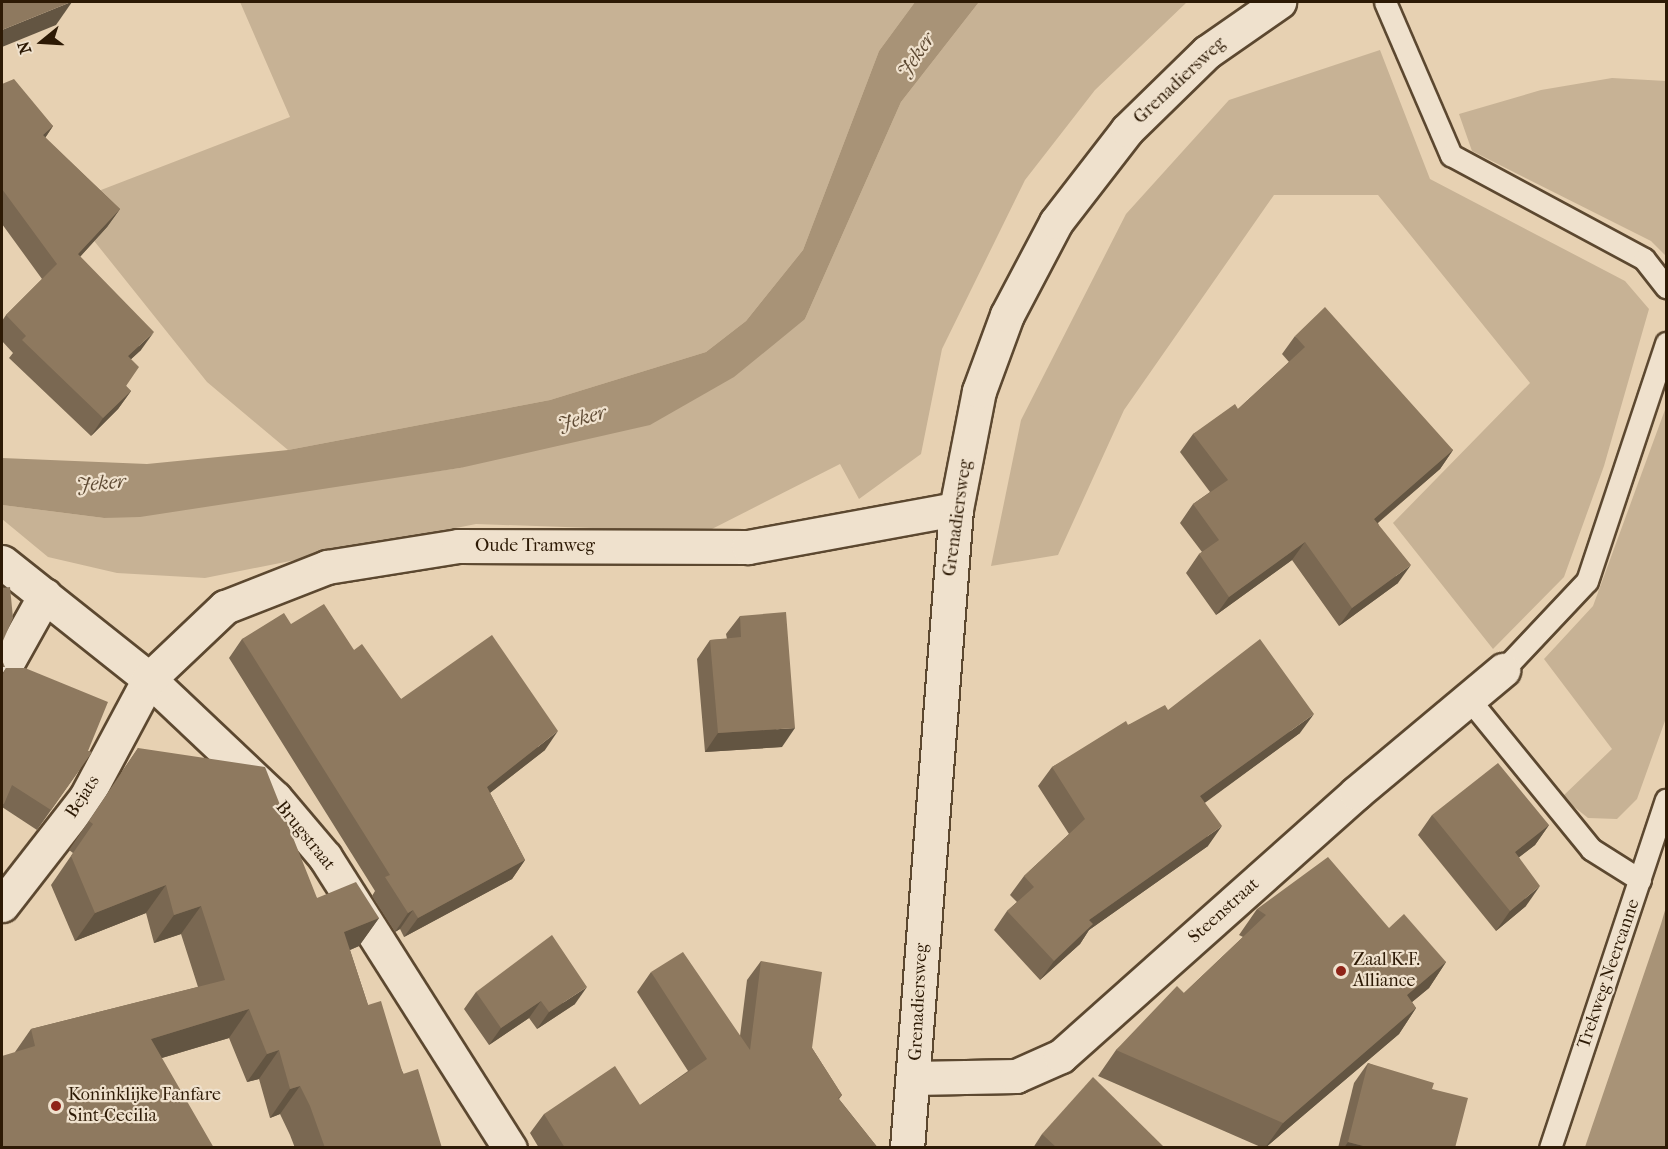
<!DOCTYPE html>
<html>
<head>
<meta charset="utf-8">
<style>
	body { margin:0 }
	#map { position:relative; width:1668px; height:1149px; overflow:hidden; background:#e7d1b2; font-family:"IM FELL French Canon",serif }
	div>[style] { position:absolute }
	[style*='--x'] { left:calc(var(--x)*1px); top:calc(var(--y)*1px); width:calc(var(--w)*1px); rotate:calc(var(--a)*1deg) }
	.green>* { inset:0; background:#c7b295 }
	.water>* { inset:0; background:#a89377 }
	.roads { filter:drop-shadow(2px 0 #5c4830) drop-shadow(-2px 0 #5c4830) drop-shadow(0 2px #5c4830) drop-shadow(0 -2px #5c4830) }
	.service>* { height:21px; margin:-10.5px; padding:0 10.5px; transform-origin:10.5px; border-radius:10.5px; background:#efe1cd }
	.minor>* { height:33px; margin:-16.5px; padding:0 16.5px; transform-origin:16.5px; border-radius:16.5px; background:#efe1cd }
	.secondary>* { height:33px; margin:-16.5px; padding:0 16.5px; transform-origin:16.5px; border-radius:16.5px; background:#efe1cd }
	.wall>* { inset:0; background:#7a6852 }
	.shaded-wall>* { inset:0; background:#635542 }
	.building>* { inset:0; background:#8e795f }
	.dots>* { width:16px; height:16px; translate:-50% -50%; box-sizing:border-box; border:3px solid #efe1cd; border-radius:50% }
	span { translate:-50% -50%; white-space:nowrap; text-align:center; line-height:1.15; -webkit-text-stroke:4.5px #efe1cd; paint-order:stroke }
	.street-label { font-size:18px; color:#2d1a05 }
	.poi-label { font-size:18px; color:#2d1a05 }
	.left { translate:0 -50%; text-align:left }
	.water-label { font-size:20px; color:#5e4a33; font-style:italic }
	.frame { position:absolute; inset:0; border:3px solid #2d1a05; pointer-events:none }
	.north { position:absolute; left:12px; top:12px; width:60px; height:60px; -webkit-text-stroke:4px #efe1cd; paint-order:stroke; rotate:252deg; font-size:16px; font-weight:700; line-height:24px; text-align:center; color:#2d1a05 }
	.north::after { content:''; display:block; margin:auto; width:21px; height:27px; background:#2d1a05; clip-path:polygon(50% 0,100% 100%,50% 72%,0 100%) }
</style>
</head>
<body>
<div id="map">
	<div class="green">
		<div style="clip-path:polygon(240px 2px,915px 2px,879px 51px,803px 250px,746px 321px,706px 352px,550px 400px,288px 450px,207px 382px,91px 237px,75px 200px,290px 117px)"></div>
		<div style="clip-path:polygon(979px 2px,1187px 2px,1095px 90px,1025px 180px,942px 349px,921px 454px,859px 499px,840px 464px,706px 532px,476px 524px,205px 578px,117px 573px,48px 557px,2px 519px,2px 505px,104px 518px,460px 468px,805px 319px,901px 102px)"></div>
		<div style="clip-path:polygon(1380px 50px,1430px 179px,1625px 281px,1649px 309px,1604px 466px,1564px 577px,1493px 649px,1393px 523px,1530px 383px,1378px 195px,1274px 195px,1124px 410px,1058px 555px,991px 566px,1021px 420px,1126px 214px,1229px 100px)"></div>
		<div style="clip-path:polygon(1612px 78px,1666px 81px,1666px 256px,1651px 241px,1472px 151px,1459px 114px,1541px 90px)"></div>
		<div style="clip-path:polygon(1666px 407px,1666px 718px,1637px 799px,1617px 819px,1588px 818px,1562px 797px,1612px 749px,1544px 659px,1593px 606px)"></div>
	</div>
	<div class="water">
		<div style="clip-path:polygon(915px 2px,979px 2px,901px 102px,805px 319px,734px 377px,650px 425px,460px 468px,140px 517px,104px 518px,2px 505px,2px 458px,147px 464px,288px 450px,550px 400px,706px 352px,746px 321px,803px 250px,879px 51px)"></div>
		<div style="clip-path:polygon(1666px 907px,1666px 1147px,1585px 1147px,1661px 924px)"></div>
	</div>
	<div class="roads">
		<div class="service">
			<div style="--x:1385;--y:2;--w:167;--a:66.7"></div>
			<div style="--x:1451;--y:155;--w:219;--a:28.3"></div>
			<div style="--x:1644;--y:259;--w:36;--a:52"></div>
			<div style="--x:1503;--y:670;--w:122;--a:-46.7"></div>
			<div style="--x:1587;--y:581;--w:251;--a:-71.6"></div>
			<div style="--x:1468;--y:698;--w:195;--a:50.8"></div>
			<div style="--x:1591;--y:849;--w:58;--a:32.3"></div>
			<div style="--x:1550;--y:1148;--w:367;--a:-71.6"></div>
		</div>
		<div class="minor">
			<div style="--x:2;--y:562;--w:188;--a:38.5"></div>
			<div style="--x:149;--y:679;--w:173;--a:43.4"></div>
			<div style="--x:275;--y:798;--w:77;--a:49.7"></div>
			<div style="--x:325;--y:857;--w:345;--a:57.6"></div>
			<div style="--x:2;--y:672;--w:88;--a:-60.8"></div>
			<div style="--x:2;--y:905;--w:137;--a:-52.1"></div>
			<div style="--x:86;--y:797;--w:134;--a:-61.9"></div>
			<div style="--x:149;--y:679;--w:105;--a:-43.5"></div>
			<div style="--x:225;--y:607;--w:110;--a:-21.4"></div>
			<div style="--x:327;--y:567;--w:133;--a:-9.1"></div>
			<div style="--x:458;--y:546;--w:290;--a:0.2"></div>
			<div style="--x:748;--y:547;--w:211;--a:-10.4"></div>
			<div style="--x:914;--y:1078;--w:102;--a:-1.1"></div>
			<div style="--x:1016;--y:1076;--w:49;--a:-24"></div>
			<div style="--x:1061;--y:1056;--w:395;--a:-41.7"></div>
			<div style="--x:1356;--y:793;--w:192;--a:-39.9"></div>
		</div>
		<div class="secondary">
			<div style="--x:907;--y:1148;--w:641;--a:-85.62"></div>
			<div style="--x:956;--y:509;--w:120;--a:-79"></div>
			<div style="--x:979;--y:391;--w:81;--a:-69.8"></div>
			<div style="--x:1007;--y:315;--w:105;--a:-62.2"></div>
			<div style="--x:1056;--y:222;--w:116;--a:-52.3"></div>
			<div style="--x:1127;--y:130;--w:112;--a:-44.3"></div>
			<div style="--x:1207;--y:52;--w:88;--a:-34.8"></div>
		</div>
	</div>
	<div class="wall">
		<div style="clip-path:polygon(2px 84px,53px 126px,45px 138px,120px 209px,107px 227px,80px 257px,141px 350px,131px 359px,126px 386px,131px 391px,118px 409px,91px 436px,9px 358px,13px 353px,2px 341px,2px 321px,6px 315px,42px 279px,2px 224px)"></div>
		<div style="clip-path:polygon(1295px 336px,1453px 450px,1440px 469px,1378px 523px,1398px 583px,1339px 626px,1292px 560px,1216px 615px,1186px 573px,1199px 554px,1202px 552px,1180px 523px,1193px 504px,1210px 492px,1180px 452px,1193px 434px,1238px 409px,1289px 362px,1282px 354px)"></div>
		<div style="clip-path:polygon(740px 616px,782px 747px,705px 752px,697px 659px,710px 640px,727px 639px,726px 634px)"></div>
		<div style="clip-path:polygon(291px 624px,354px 650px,401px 699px,545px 750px,490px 793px,525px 860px,512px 879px,404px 937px,400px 929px,395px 932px,372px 896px,375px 891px,229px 658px,242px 639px)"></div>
		<div style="clip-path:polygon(6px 668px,88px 751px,92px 752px,37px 830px,2px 807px,2px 674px)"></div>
		<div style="clip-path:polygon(1168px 710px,1300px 733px,1205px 802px,1208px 846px,1089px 930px,1080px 944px,1040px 980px,994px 930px,1007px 911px,1017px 902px,1010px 895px,1024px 876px,1069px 834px,1038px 786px,1052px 767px,1128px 725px)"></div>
		<div style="clip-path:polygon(138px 748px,317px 898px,379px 918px,359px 946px,350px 950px,368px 1005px,442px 1148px,295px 1148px,290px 1135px,280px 1114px,270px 1118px,259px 1079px,247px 1082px,229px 1038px,162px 1058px,15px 1052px,31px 1029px,198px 987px,181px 934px,154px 943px,146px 913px,75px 941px,51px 885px,73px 853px,69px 850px)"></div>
		<div style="clip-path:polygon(1432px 815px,1549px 825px,1535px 845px,1519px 857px,1526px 906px,1496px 931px,1418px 835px)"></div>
		<div style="clip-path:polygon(1257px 909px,1389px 928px,1446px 962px,1429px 988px,1412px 1002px,1416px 1008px,1399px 1034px,1265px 1148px,1263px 1148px,1098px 1076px,1116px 1050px,1184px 993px,1243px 937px,1239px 935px)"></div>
		<div style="clip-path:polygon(761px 961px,812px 1048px,842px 1095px,839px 1099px,878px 1148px,539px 1148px,530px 1133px,544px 1114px,640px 1105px,688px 1071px,637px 992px,651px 972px,740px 1036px,747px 980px)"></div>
		<div style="clip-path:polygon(476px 992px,575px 1004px,537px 1029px,529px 1018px,489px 1045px,464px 1009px)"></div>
		<div style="clip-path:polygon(1368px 1063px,1432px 1089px,1455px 1148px,1338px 1148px,1354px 1083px)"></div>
		<div style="clip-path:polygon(1042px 1134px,1165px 1148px,1033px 1148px)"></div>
	</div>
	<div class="shaded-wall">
		<div style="clip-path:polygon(71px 2px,72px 2px,56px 25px,2px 47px,2px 30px)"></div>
		<div style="clip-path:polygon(53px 126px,41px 144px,43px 135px)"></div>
		<div style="clip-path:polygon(120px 209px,107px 227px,65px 273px,78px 254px)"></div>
		<div style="clip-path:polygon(154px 332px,141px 350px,115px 374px,128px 356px)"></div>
		<div style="clip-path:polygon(131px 391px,118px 409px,91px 436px,103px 418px)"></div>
		<div style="clip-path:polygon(1453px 450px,1440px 469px,1361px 537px,1374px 519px)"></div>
		<div style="clip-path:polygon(1305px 542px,1292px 560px,1216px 615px,1229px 597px)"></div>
		<div style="clip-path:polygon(1411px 565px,1398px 583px,1339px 626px,1352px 608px)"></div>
		<div style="clip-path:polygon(1314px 714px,1300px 733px,1187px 816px,1200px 796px)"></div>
		<div style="clip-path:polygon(795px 728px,782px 747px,705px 752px,718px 733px)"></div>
		<div style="clip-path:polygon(558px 731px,545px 750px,473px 806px,487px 787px)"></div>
		<div style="clip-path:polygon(1549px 825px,1535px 845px,1500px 872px,1515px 852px)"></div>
		<div style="clip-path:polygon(1222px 826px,1208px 846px,1089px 930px,1080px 944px,1040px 980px,1054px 961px,1089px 920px)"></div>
		<div style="clip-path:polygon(525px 860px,512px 879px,404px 937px,418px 918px)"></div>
		<div style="clip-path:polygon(166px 885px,146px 913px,75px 941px,95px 913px)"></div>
		<div style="clip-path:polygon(1540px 886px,1526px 906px,1496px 931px,1510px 911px)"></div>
		<div style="clip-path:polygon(201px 906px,181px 934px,154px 943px,174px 915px)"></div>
		<div style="clip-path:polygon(413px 910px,400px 929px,395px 932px,408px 913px)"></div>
		<div style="clip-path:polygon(379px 918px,359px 946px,324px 961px,344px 932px)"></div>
		<div style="clip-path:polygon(1446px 962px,1429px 988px,1389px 1021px,1407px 995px)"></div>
		<div style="clip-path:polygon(587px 987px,575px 1004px,537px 1029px,549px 1012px)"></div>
		<div style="clip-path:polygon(541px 1001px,529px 1018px,489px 1045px,501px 1028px)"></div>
		<div style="clip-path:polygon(1416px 1008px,1399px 1034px,1265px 1148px,1283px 1123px)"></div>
		<div style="clip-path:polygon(249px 1009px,229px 1038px,131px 1067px,151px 1039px)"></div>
		<div style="clip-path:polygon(279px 1050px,259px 1079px,247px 1082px,267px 1054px)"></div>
		<div style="clip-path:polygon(300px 1086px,280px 1114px,270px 1118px,290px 1089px)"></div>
		<div style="clip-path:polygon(1348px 1142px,1371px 1148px,1344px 1148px)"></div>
	</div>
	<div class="building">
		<div style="clip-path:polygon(2px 2px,71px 2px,2px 30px)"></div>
		<div style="clip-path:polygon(14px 79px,53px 126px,43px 135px,120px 209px,78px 254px,154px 332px,128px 356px,139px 367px,126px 386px,131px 391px,103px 418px,22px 340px,26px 336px,6px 315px,57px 264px,2px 189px,2px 84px)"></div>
		<div style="clip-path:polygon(1325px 307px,1453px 450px,1374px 519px,1411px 565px,1352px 608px,1305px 542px,1229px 597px,1199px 554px,1219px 540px,1193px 504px,1228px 480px,1193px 434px,1235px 404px,1238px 409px,1305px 347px,1295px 336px)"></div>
		<div style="clip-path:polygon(10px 587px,13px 618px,2px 643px,2px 588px)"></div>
		<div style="clip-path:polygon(324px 604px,354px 650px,362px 644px,401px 699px,492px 635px,558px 731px,487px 787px,525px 860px,418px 918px,413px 910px,408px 913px,385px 877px,390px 875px,242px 639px,284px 613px,291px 624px)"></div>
		<div style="clip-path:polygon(786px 612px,795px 728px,718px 733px,710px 640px,741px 637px,740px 616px)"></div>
		<div style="clip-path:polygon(1260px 639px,1314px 714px,1200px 796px,1222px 826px,1089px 920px,1093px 924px,1054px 961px,1007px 911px,1034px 887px,1024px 876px,1085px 819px,1052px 767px,1126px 721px,1128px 725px,1165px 705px,1168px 710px)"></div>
		<div style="clip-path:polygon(2px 660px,5px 667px,2px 667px)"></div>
		<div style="clip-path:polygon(6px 668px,25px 668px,108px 702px,88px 751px,92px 752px,51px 810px,12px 785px,4px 804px,2px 804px,2px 676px)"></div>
		<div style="clip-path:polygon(138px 748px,265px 767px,317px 898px,356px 882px,379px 918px,344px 932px,368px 1005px,381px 1001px,403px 1074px,418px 1069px,442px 1148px,325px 1148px,310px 1106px,300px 1086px,290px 1089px,279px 1050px,267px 1054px,249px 1009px,151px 1039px,214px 1148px,2px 1148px,2px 1056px,35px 1046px,31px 1029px,225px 980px,201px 906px,174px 915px,166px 885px,95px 913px,71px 856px,93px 824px,89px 821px)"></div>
		<div style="clip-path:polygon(1498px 763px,1549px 825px,1515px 852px,1540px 886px,1510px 911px,1432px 815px)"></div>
		<div style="clip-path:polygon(1328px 857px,1389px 928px,1404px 914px,1446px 962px,1407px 995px,1416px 1008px,1283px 1123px,1116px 1050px,1177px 986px,1184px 993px,1266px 915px,1257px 909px)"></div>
		<div style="clip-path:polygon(552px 935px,587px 987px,549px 1012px,541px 1001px,501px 1028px,476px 992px)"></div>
		<div style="clip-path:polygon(683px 952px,750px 1050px,761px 961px,822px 972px,812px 1048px,842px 1095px,838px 1098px,878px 1148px,565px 1148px,544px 1114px,615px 1066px,640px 1105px,707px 1059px,651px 972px)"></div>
		<div style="clip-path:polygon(1368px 1063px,1434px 1083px,1432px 1089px,1468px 1098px,1455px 1148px,1371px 1148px,1348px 1142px)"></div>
		<div style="clip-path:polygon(1093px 1077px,1165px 1148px,1057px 1148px,1042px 1134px)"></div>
	</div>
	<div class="dots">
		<div style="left:1341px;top:971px;background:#8f2418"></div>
		<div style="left:56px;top:1106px;background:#8f2418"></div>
	</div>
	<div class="street-label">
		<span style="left:1180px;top:81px;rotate:-43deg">Grenadiersweg</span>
		<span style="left:958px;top:518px;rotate:-82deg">Grenadiersweg</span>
		<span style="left:535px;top:546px">Oude Tramweg</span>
		<span style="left:83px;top:797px;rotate:-57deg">Bejats</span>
		<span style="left:305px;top:836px;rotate:51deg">Brugstraat</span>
		<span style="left:1224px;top:911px;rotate:-42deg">Steenstraat</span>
		<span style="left:1609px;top:974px;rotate:-71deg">Trekweg Neercanne</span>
		<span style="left:919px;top:1002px;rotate:-87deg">Grenadiersweg</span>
	</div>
	<div class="poi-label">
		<span class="left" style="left:1353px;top:971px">Zaal K.F.<br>Alliance</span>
		<span class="left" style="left:68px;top:1106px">Koninklijke Fanfare<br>Sint-Cecilia</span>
	</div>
	<div class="water-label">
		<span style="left:916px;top:55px;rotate:-56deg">Jeker</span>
		<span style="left:582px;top:418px;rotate:-16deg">Jeker</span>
		<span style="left:101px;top:483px;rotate:-5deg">Jeker</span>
	</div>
	<div class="frame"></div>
	<div class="north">N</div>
</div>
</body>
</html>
